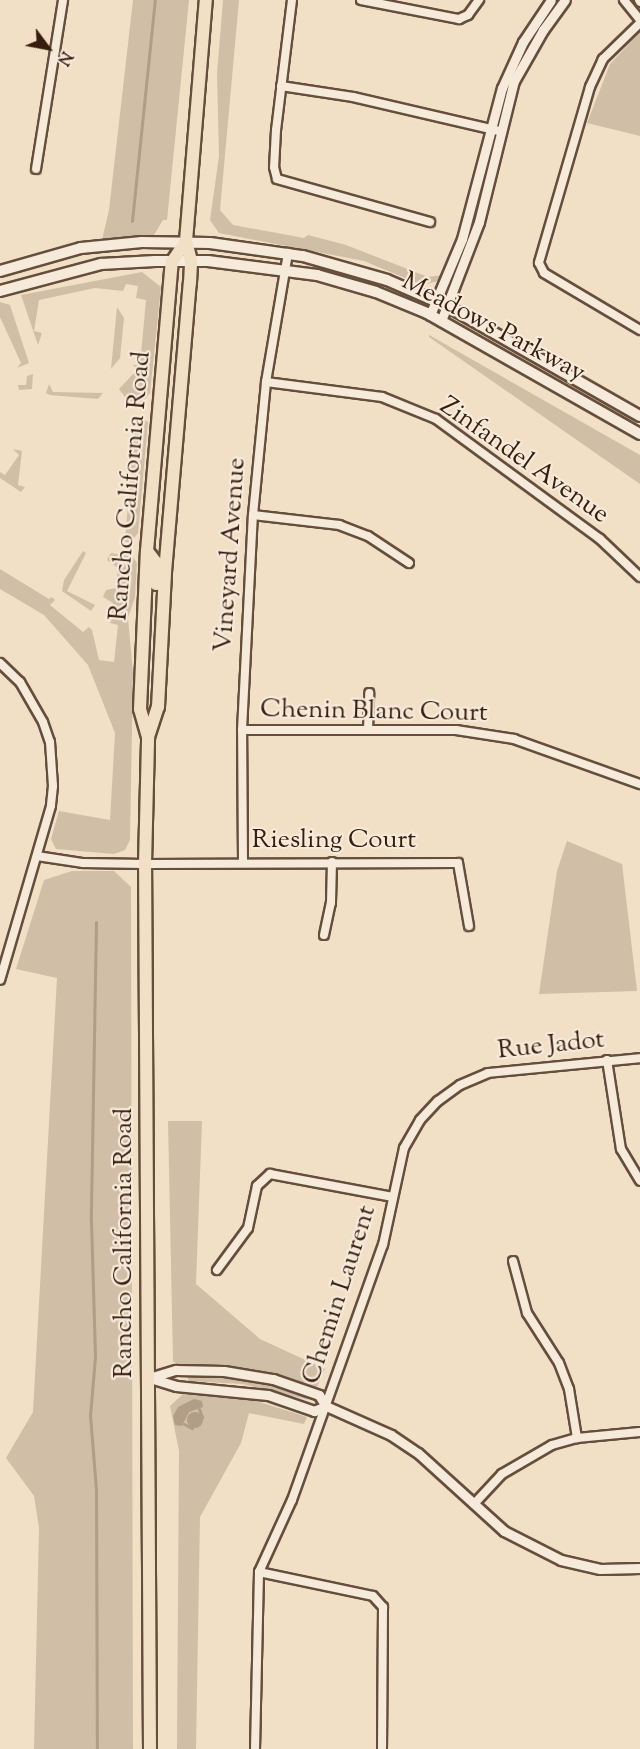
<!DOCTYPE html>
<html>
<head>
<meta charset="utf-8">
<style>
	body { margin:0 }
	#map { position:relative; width:640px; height:1749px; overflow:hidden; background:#f1dfc6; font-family:"Sorts Mill Goudy",serif }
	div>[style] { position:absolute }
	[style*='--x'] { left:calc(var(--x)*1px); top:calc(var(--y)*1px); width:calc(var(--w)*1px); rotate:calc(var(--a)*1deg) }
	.green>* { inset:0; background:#d1bea7 }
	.water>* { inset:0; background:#b29d87 }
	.round { border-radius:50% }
	.stream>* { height:3px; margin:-1.5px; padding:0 1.5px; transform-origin:1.5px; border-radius:1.5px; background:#b29d87 }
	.roads { filter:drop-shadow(2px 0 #664e3c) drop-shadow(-2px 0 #664e3c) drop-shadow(0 2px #664e3c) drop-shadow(0 -2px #664e3c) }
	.minor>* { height:8px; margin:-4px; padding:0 4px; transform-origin:4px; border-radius:4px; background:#f6eada }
	.tertiary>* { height:9px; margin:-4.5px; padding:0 4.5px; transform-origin:4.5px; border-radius:4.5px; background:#f6eada }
	.secondary>* { height:10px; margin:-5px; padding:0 5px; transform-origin:5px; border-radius:5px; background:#f6eada }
	.primary>* { height:12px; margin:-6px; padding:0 6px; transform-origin:6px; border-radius:6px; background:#f1dfc6 }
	span { translate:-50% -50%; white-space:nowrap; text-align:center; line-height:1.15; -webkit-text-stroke:4.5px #f6eada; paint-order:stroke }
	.street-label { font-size:26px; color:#371d0e }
	.north { position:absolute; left:18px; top:18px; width:60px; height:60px; -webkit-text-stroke:4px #f6eada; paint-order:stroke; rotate:122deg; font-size:16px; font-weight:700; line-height:24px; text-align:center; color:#371d0e }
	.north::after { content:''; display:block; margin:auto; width:21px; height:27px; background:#371d0e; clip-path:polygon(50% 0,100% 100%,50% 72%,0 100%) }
</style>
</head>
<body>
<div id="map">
	<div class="green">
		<div style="clip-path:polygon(133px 0,189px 0,167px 220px,163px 220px,154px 235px,102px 240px,109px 210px)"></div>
		<div style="clip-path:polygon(223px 0,239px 0,220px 210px,233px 225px,304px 238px,308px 235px,346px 245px,428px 277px,442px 275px,438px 281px,422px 285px,364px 261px,219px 233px,210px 220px,219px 156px,217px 74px)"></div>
		<div style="clip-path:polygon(640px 32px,640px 136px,587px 123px,610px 64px)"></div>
		<div style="clip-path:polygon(142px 272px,161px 287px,150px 393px,143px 402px,128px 401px,119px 389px,137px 370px,133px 365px,140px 365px,146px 300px,136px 298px,138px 286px,126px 284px,123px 291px,95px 288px,39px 300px,34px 331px,42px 333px,38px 345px,21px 295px)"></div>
		<div style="clip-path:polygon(0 302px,10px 305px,29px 363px,17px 368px,21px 363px,0 317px)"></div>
		<div style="clip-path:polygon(117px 307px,124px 318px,120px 358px,111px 369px)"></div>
		<div style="clip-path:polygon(429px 335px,640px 455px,640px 484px,429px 337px)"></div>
		<div style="clip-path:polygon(33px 374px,32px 389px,19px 390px,18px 385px,26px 385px,27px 376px)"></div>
		<div style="clip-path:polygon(49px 384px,53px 392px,103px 393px,98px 399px,50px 395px,46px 393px)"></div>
		<div style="clip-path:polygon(135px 416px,148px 422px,138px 533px,131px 542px,125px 542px)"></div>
		<div style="clip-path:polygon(13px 449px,22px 451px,18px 485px,25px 487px,21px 492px,0 478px,0 472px,5px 475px,19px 455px)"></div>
		<div style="clip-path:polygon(83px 551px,86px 553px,67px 591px,95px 605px,91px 611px,62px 591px,64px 580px)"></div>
		<div style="clip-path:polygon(111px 553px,133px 557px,137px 563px,135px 597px,128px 618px,133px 673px,130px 840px,125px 850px,114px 854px,56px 849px,51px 839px,59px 811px,110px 820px,115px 733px,88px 665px,44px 615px,0 589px,0 569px,49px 599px,52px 597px,55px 600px,50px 605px,83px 632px,89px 627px,92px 630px,99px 660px,114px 662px,118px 625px,110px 623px,112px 619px,106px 616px,113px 603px,103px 597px,106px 590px,116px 588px,118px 568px,107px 560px)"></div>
		<div style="clip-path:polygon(567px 841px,622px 864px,637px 991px,539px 994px,557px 871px)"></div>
		<div style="clip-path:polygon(72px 871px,114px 871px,131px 887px,133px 1749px,34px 1749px,39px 1528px,34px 1496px,6px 1458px,33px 1412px,57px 978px,16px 969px,44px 880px)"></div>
		<div style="clip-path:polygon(168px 1121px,202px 1121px,196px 1284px,260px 1339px,325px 1369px,316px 1389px,264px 1373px,179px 1366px,173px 1361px)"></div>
		<div style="clip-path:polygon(188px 1376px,244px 1378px,300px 1394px,309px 1400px,243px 1384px,188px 1381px)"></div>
		<div style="clip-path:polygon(183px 1394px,244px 1397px,307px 1417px,304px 1424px,249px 1413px,241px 1443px,200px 1517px,196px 1749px,177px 1749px,179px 1451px,170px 1406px)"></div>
	</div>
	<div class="water">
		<div style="clip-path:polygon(194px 1399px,202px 1401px,203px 1407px,189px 1412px,182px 1426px,175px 1425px,173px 1416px,178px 1407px)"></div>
		<div class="round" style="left:187px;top:1412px;width:16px;height:16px"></div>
	</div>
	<div class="stream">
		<div style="--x:132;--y:221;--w:222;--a:-84.1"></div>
		<div style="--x:96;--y:922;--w:299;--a:91"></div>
		<div style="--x:91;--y:1221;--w:136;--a:88.3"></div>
		<div style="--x:95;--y:1357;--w:58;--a:94.9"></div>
		<div style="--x:90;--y:1415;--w:74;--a:85.4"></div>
		<div style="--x:96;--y:1489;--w:260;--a:89.8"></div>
		<div style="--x:199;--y:1409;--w:9;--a:69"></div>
		<div style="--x:184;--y:1424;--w:9;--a:27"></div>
	</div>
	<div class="roads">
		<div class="minor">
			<div style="--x:292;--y:0;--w:131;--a:97"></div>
			<div style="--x:276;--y:130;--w:37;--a:93"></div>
			<div style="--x:274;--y:167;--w:12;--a:76"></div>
			<div style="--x:277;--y:179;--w:159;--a:15.7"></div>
			<div style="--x:361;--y:0;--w:100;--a:11"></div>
			<div style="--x:459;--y:19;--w:10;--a:-24"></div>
			<div style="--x:468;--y:15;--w:19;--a:-54"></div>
			<div style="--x:624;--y:0;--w:26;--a:51"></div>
			<div style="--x:639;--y:0;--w:2;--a:63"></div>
			<div style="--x:640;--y:23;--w:52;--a:135.8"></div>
			<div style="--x:603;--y:59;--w:31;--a:115"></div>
			<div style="--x:590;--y:87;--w:183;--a:106.2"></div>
			<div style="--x:539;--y:263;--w:11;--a:63"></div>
			<div style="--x:544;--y:273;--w:112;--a:30.7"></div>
			<div style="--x:281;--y:86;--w:73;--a:8.7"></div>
			<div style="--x:353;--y:97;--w:150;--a:13.1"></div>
			<div style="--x:36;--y:169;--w:171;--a:-80.9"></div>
			<div style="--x:266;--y:382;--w:117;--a:7.4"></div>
			<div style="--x:382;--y:397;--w:58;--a:22.2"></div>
			<div style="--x:436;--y:419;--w:203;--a:36.2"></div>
			<div style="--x:600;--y:539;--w:55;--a:43.5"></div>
			<div style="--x:253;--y:515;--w:87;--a:6.6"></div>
			<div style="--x:339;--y:525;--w:31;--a:21"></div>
			<div style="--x:368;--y:536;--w:49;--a:33.4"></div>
			<div style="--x:0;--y:663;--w:28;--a:44"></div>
			<div style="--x:20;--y:682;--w:46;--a:60.1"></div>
			<div style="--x:43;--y:722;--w:21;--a:71"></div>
			<div style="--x:50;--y:742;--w:44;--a:86.1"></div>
			<div style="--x:53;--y:786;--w:20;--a:96"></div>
			<div style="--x:51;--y:806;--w:181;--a:106.3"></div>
			<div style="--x:242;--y:730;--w:214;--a:0"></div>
			<div style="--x:456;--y:730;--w:59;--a:8.8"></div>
			<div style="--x:514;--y:739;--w:134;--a:19.7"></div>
			<div style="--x:368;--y:730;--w:37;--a:-88"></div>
			<div style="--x:37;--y:856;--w:47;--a:8.7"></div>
			<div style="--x:83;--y:863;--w:62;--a:0.9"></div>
			<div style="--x:145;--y:864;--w:313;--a:-0.2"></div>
			<div style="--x:458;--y:863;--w:64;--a:80.1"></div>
			<div style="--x:243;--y:862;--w:132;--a:-90.4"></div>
			<div style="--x:242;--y:730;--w:215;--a:-87.1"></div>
			<div style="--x:253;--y:515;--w:134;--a:-84.4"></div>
			<div style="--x:266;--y:382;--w:131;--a:-80.3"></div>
			<div style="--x:324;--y:935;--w:33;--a:-78"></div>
			<div style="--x:331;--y:903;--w:41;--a:-88.6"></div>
			<div style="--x:607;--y:1060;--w:90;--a:81.1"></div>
			<div style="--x:621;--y:1149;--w:37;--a:59"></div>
			<div style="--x:513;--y:1261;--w:54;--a:74.9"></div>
			<div style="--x:527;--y:1313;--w:59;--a:57.4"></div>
			<div style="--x:559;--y:1363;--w:28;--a:69"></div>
			<div style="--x:569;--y:1389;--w:50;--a:80.7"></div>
			<div style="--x:217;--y:1270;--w:52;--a:-53.6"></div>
			<div style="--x:248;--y:1228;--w:43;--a:-77.9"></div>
			<div style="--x:257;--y:1186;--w:18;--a:-43"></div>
			<div style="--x:270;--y:1174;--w:125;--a:10.6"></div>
			<div style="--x:474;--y:1504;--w:41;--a:-47"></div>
			<div style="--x:502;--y:1474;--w:58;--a:-30.1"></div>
			<div style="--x:552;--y:1445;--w:26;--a:-16"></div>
			<div style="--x:577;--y:1438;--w:63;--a:-5.4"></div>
			<div style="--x:259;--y:1572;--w:116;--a:11.9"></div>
			<div style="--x:373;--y:1596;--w:15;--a:48"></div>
			<div style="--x:383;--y:1607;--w:142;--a:90.4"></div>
			<div style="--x:255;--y:1749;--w:177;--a:-88.7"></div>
			<div style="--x:259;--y:1572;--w:79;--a:-65.4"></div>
			<div style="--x:292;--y:1500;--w:271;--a:-70.4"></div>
			<div style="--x:383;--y:1245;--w:99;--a:-77.8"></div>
			<div style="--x:404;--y:1148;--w:32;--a:-60"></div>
			<div style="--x:420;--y:1120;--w:26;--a:-47"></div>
			<div style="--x:438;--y:1101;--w:27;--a:-36"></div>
			<div style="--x:460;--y:1085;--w:30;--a:-23"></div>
			<div style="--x:488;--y:1073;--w:153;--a:-5.6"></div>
		</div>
		<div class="tertiary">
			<div style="--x:430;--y:315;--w:82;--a:-67.2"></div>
			<div style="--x:462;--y:239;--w:156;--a:-75.2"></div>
			<div style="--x:502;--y:88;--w:51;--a:-65.5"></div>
			<div style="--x:523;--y:42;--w:50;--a:-56.3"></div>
			<div style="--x:441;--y:321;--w:106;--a:-69"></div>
			<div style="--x:479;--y:222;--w:145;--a:-76.1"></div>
			<div style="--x:514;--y:81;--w:59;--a:-60.4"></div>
			<div style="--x:543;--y:30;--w:37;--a:-54"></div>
			<div style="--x:149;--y:1378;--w:28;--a:-17"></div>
			<div style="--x:176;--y:1370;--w:48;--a:1.2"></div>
			<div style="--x:224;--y:1371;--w:50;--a:9.3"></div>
			<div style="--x:273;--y:1379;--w:49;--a:19.2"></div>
			<div style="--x:319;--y:1395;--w:13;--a:58"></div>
			<div style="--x:326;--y:1406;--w:71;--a:24"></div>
			<div style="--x:391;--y:1435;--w:32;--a:34"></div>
			<div style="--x:418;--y:1453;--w:116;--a:42.2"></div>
			<div style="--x:504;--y:1531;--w:64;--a:27"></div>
			<div style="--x:561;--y:1560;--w:40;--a:13"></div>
			<div style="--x:600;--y:1569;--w:40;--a:-1.4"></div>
			<div style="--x:150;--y:1378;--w:27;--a:17"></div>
			<div style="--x:176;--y:1386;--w:92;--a:5.6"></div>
			<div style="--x:268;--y:1395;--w:49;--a:19.2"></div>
			<div style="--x:314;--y:1411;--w:13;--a:-23"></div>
		</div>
		<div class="secondary">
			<div style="--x:0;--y:271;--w:84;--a:-15.9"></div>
			<div style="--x:81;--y:248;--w:61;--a:-5.6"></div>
			<div style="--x:142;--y:242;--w:68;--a:0.8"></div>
			<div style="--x:210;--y:243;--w:94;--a:8"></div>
			<div style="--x:303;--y:256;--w:87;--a:15.9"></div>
			<div style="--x:387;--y:280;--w:65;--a:23.4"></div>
			<div style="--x:447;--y:306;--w:222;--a:29.7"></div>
			<div style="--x:0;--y:291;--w:105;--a:-15"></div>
			<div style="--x:101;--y:264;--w:54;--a:-3.2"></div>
			<div style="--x:155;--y:261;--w:53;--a:0"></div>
			<div style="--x:208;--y:261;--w:110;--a:7.3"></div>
			<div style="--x:317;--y:275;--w:61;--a:16.1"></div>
			<div style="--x:376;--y:292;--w:55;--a:22.4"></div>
			<div style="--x:427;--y:313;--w:245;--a:29.6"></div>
		</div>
		<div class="primary">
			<div style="--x:147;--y:551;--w:16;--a:52"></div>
			<div style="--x:157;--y:564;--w:20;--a:93"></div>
			<div style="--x:148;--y:737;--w:29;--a:-106"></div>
			<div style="--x:140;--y:709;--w:158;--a:-87.5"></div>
			<div style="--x:147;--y:551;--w:290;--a:-85.1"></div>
			<div style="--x:172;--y:262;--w:25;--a:-56"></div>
			<div style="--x:150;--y:1749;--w:885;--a:-90.32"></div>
			<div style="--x:145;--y:864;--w:127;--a:-88.6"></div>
			<div style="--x:148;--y:737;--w:32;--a:-72"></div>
			<div style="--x:158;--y:707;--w:135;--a:-87"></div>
			<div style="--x:165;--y:572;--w:290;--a:-85.1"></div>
			<div style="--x:190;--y:283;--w:22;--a:-87"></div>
			<div style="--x:191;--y:261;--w:21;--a:-104"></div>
			<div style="--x:186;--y:241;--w:242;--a:-85.3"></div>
		</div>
	</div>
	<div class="street-label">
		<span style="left:493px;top:328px;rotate:28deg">Meadows Parkway</span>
		<span style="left:524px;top:461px;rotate:35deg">Zinfandel Avenue</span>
		<span style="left:131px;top:486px;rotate:-85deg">Rancho California Road</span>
		<span style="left:231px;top:555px;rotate:-86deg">Vineyard Avenue</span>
		<span style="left:374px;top:712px;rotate:1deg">Chenin Blanc Court</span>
		<span style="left:334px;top:841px">Riesling Court</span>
		<span style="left:551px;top:1046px;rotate:-6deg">Rue Jadot</span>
		<span style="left:125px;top:1243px;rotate:-90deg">Rancho California Road</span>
		<span style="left:340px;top:1295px;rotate:-72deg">Chemin Laurent</span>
	</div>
	<div class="north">N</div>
</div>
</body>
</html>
